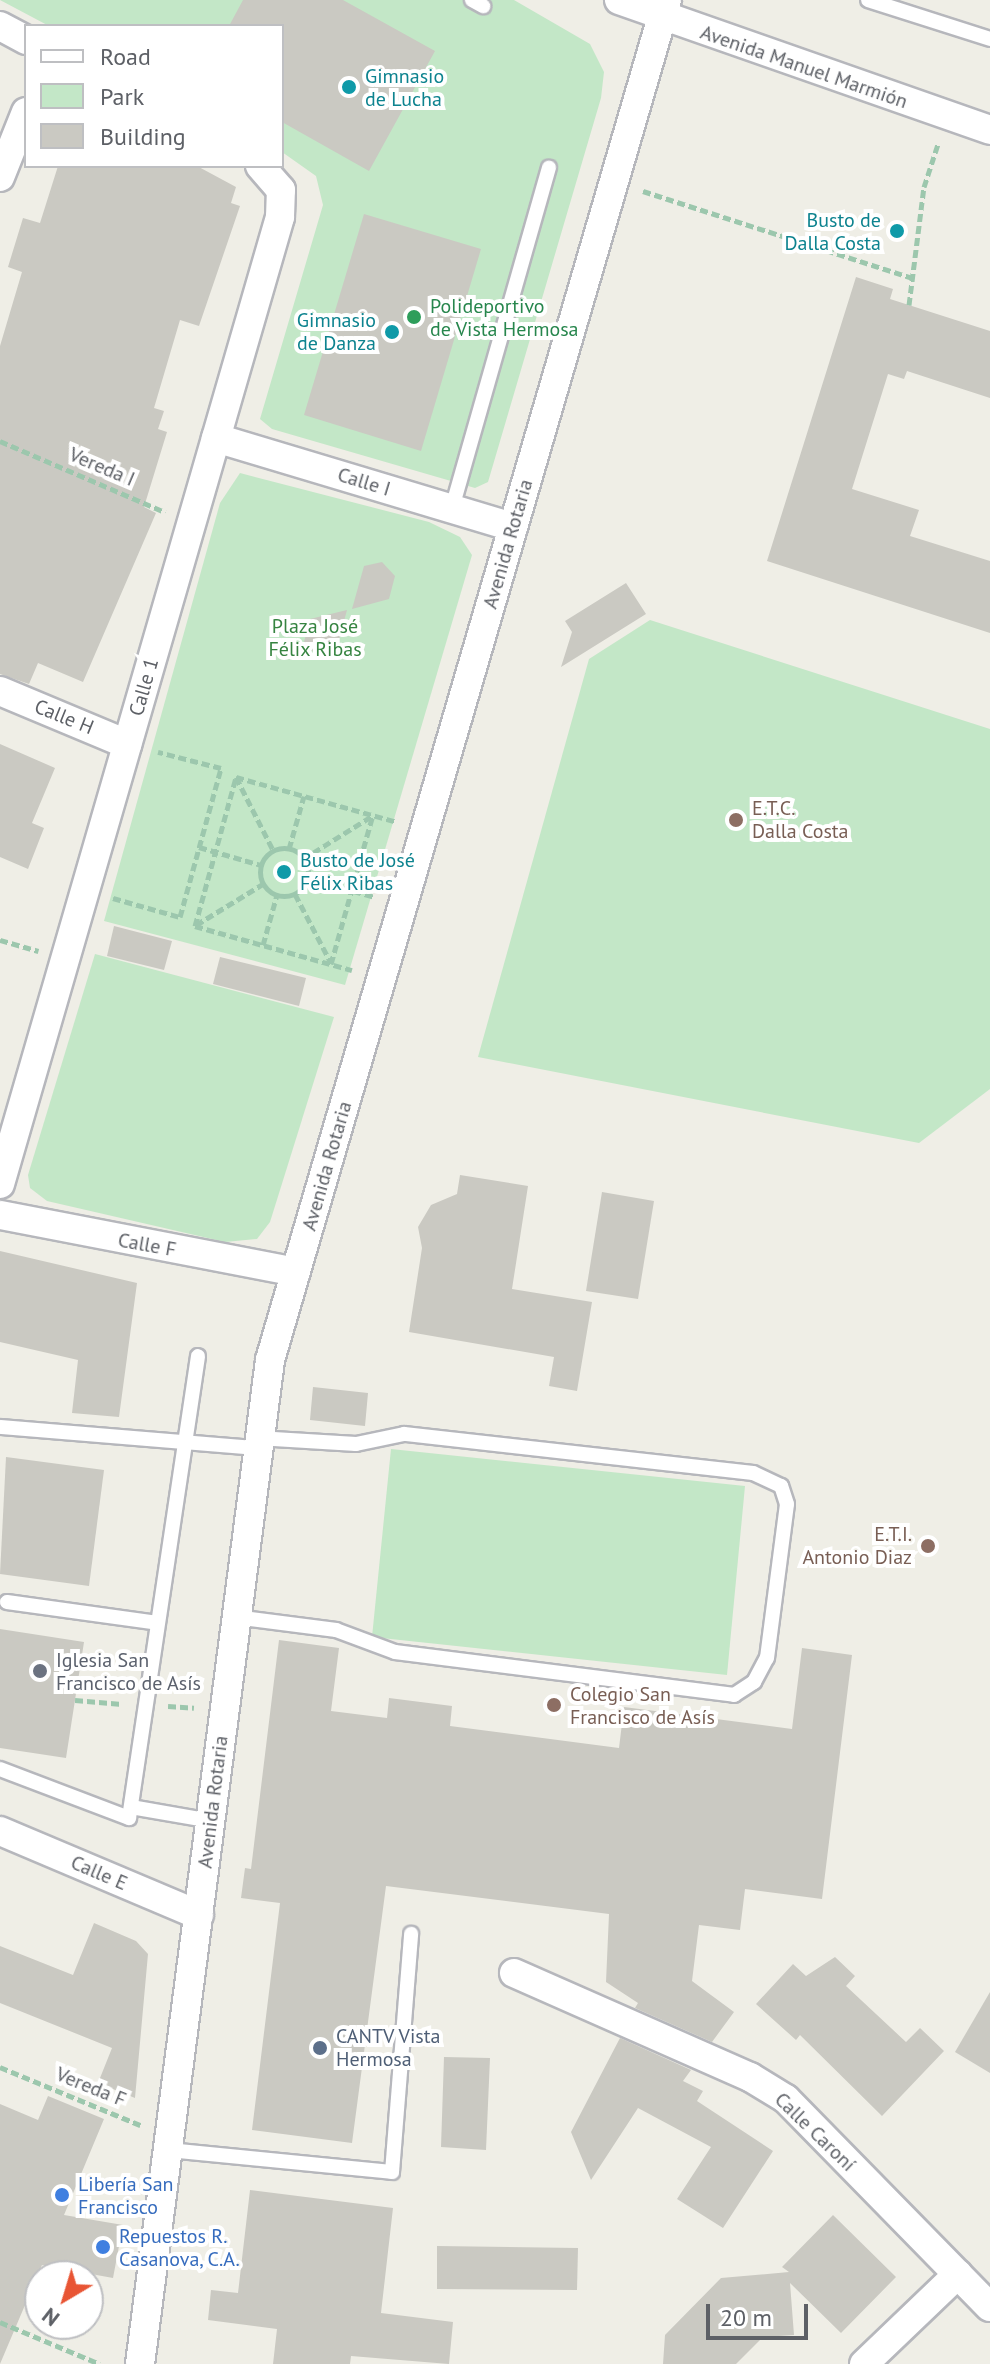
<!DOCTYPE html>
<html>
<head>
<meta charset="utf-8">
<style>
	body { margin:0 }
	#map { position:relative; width:990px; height:2364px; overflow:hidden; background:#efeee6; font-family:"PT Sans",sans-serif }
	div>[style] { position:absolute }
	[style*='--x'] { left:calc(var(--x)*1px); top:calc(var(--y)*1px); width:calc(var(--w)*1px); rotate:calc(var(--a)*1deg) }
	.green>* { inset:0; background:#c3e7c7 }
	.building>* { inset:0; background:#cac9c2 }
	.path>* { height:5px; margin-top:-2.5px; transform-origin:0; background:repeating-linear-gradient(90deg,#9cc7ad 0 8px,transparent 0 12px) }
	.path>.ring { margin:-2.5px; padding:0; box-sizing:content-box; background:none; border:5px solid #9cc7ad; border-radius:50% }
	.roads { filter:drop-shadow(2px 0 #b6b7bc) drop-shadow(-2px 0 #b6b7bc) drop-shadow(0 2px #b6b7bc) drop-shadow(0 -2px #b6b7bc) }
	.service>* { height:14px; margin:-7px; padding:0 7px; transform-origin:7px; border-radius:7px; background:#fff }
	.minor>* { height:28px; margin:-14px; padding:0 14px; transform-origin:14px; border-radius:14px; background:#fff }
	.dots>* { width:22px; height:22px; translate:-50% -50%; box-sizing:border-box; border:4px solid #fff; border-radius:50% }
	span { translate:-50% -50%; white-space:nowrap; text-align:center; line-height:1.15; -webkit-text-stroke:8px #fff; paint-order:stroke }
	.street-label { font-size:20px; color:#5d6066 }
	.culture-label { font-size:20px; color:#0d838f }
	.left { translate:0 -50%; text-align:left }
	.right { translate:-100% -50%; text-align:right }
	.leisure-label { font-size:20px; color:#27864d }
	.park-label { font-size:20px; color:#368441 }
	.education-label { font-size:20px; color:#785e54 }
	.worship-label { font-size:20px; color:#5b616d }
	.service-label { font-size:20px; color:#4e5e75 }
	.shop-label { font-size:20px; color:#366cbe }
	.legend { position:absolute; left:24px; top:24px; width:260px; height:144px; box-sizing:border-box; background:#fff; border:2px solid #bebfc2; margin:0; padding:10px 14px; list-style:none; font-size:24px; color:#5d6066 }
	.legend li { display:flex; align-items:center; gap:16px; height:40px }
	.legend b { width:40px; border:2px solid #bebfc2 }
	.north { position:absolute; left:24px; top:2260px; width:80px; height:80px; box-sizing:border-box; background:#fff; border:2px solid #bebfc2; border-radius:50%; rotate:218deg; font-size:22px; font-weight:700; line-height:32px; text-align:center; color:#5d6066 }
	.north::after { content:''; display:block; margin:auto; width:28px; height:36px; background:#e85534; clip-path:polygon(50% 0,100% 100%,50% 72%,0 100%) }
	.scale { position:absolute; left:706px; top:2304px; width:102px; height:36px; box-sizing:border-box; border:4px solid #5d6066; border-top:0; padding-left:10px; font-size:24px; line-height:28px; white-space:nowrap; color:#5d6066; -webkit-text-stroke:6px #fff; paint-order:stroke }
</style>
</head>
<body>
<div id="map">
	<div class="green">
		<div style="clip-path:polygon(0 0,514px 0,590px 44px,604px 72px,601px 98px,488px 482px,475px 488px,272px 429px,260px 419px,323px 205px,316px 176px,282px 152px,282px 26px,49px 26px)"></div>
		<div style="clip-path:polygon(240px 473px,429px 522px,460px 537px,472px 555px,345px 985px,104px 921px,220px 503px)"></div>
		<div style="clip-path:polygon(650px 620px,990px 729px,990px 1089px,919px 1143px,478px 1057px,589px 659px)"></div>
		<div style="clip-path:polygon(95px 954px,334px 1017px,270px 1222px,257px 1239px,225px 1242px,47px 1201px,30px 1188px,28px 1175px)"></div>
		<div style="clip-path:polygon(391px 1449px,745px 1486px,727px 1675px,372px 1637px)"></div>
	</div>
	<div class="building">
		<div style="clip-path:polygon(243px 0,343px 0,435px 51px,369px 171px,282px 122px,282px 26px,229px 26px)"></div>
		<div style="clip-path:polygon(58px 166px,197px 166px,236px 187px,231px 203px,240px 206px,199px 326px,180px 320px,154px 408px,164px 411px,158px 429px,167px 432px,144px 507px,156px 513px,83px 682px,38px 663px,29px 684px,0 674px,0 346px,22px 272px,8px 267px,23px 218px,40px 223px)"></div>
		<div style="clip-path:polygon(364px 214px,481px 249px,421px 451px,304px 415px)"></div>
		<div style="clip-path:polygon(856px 277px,893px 289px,890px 299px,990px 331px,990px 398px,907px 371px,904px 379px,888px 374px,852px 489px,919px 510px,910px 536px,990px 561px,990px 633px,767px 561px)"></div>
		<div style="clip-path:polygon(382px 562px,395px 576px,389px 599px,352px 609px,364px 566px)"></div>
		<div style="clip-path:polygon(626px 583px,646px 614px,561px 667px,572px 632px,565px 621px)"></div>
		<div style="clip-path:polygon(347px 610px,336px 651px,317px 656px,304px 642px,310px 619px)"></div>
		<div style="clip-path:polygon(0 744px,55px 768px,32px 823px,44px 828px,28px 869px,0 857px)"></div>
		<div style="clip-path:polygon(114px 926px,172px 941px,164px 970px,107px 956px)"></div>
		<div style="clip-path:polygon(220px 957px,306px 978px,299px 1006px,213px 984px)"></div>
		<div style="clip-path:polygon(460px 1175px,528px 1186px,512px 1289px,592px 1302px,577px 1391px,549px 1386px,554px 1357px,409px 1332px,422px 1248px,418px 1227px,431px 1205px,457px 1194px)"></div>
		<div style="clip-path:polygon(602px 1192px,654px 1201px,638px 1299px,586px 1291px)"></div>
		<div style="clip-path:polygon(0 1251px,137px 1283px,119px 1417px,72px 1413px,78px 1360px,0 1342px)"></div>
		<div style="clip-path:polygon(313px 1387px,368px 1393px,365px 1426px,310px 1420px)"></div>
		<div style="clip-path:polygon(6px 1457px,104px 1470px,89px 1586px,0 1574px)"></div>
		<div style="clip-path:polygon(0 1629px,84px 1642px,66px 1758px,0 1748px)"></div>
		<div style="clip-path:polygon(279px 1640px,339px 1648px,331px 1711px,387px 1718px,389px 1698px,452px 1706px,450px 1726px,619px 1748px,624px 1707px,792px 1729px,802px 1648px,852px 1655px,822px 1899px,745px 1889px,740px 1930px,699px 1925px,692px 1981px,734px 2012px,712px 2042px,635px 2008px,638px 2003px,606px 1982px,609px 1914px,386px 1886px,352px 2143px,252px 2130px,280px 1903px,241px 1898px,245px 1868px,251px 1869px)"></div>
		<div style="clip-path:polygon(94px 1923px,136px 1941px,148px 1954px,135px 2098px,98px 2083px,112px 2048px,0 2003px,0 1946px,73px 1975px)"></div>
		<div style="clip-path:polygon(835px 1957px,855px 1976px,846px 1986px,906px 2042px,920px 2028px,944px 2051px,882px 2116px,800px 2035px,796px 2040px,756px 2004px,793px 1964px,806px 1976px)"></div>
		<div style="clip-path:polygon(990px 1992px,990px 2073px,955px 2052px)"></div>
		<div style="clip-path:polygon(620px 2038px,691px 2070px,683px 2081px,703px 2091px,697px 2101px,773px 2151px,723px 2228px,677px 2199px,711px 2147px,638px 2108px,591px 2180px,571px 2132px)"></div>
		<div style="clip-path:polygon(444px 2057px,490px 2058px,486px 2150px,441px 2147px)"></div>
		<div style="clip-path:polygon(48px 2096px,104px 2119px,64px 2215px,123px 2225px,113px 2278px,42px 2265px,0 2364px,0 2104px,38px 2120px)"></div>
		<div style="clip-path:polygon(250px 2190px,393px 2208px,381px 2313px,453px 2322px,449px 2364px,351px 2356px,350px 2364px,273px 2364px,277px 2329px,208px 2320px,211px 2290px,238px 2293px)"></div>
		<div style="clip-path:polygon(833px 2215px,896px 2277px,841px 2333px,790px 2283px,794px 2335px,763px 2337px,736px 2364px,663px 2364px,665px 2335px,721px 2278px,789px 2272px,782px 2267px)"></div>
		<div style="clip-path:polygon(437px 2246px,578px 2248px,577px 2290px,437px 2289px)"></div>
	</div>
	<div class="path">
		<div style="--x:643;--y:191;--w:287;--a:17.9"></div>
		<div style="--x:909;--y:305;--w:119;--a:-82.8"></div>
		<div style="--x:924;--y:187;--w:45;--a:-72"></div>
		<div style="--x:0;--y:441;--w:180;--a:23.3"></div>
		<div style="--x:236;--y:777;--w:167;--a:15.6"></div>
		<div style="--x:236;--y:777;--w:82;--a:63.1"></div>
		<div style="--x:199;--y:847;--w:65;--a:16.2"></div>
		<div class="ring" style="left:260px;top:848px;width:43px;height:43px"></div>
		<div style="--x:289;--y:849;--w:55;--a:-74.2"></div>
		<div style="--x:303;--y:859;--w:81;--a:-31.9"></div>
		<div style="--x:307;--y:878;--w:71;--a:15.6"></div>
		<div style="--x:295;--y:894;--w:78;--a:62.4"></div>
		<div style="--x:113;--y:898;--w:70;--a:15.8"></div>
		<div style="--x:180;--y:917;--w:155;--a:-74.6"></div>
		<div style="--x:221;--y:768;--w:65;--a:-165.7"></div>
		<div style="--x:196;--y:925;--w:79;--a:-31.5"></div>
		<div style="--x:195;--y:926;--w:163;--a:15.7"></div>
		<div style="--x:195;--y:926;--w:155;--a:-74.6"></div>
		<div style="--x:0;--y:940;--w:40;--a:16"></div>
		<div style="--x:263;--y:945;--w:52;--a:-74.4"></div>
		<div style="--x:331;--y:964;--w:155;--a:-74.3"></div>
		<div style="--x:75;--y:1700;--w:47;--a:4.9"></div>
		<div style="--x:168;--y:1706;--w:26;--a:4"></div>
		<div style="--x:0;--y:2067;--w:152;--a:22.5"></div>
		<div style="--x:0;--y:2322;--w:108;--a:22.8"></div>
	</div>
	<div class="roads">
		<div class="service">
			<div style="--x:472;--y:0;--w:13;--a:29"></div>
			<div style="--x:868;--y:0;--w:128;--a:17.7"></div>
			<div style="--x:452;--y:508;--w:354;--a:-74.1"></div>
			<div style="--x:0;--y:1427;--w:257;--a:4.7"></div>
			<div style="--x:7;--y:1602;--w:152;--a:7.9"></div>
			<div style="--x:235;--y:1617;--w:102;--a:7.3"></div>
			<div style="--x:336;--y:1630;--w:63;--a:20.4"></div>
			<div style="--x:395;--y:1652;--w:342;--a:7.2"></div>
			<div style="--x:734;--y:1695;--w:24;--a:-33"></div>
			<div style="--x:754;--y:1682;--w:27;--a:-62"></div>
			<div style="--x:767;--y:1658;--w:155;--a:-82.6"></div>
			<div style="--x:787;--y:1504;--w:19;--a:-108"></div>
			<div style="--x:781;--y:1486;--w:31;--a:-155"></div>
			<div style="--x:753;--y:1473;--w:351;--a:-173.6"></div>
			<div style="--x:404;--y:1434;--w:49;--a:168.2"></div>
			<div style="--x:356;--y:1444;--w:99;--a:-176.5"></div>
			<div style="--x:0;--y:1769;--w:138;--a:20.8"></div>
			<div style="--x:129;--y:1818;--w:467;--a:-81.5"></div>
			<div style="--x:131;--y:1807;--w:81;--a:9.9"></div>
			<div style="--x:168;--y:2150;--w:225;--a:5.6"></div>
			<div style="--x:392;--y:2172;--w:239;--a:-85.4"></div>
		</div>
		<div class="minor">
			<div style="--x:619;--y:0;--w:393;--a:19.3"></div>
			<div style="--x:0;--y:26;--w:30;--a:28"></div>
			<div style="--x:0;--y:177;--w:70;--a:-68.2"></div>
			<div style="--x:216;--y:438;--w:310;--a:16.7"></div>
			<div style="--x:0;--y:691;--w:138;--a:22.7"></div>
			<div style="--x:0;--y:1184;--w:1007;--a:-73.85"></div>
			<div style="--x:280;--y:217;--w:27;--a:-88"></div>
			<div style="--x:281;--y:190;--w:32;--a:-131"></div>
			<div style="--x:0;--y:1215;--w:301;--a:10.9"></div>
			<div style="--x:0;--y:1831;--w:216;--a:22.9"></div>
			<div style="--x:514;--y:1973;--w:258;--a:23.8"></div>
			<div style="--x:750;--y:2077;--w:42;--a:31.4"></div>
			<div style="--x:786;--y:2099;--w:291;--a:45.6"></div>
			<div style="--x:140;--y:2364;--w:1012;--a:-82.62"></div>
			<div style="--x:270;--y:1360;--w:1417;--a:-73.73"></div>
			<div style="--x:864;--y:2364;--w:130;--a:-43.8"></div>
		</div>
	</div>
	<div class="dots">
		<div style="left:349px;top:87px;background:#0f9aa8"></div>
		<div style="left:897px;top:231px;background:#0f9aa8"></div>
		<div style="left:414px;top:317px;background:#2e9e5b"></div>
		<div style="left:392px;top:332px;background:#0f9aa8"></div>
		<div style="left:736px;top:820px;background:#8d6e63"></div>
		<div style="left:284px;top:872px;background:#0f9aa8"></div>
		<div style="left:928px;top:1546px;background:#8d6e63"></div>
		<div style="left:40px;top:1671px;background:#6b7280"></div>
		<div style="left:554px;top:1705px;background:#8d6e63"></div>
		<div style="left:320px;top:2048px;background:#5c6f8a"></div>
		<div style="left:62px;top:2195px;background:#3f7fe0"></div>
		<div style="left:103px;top:2247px;background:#3f7fe0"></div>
	</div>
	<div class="street-label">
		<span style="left:804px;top:67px;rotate:19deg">Avenida Manuel Marmión</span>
		<span style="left:102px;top:467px;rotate:23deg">Vereda I</span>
		<span style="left:364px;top:482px;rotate:17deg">Calle I</span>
		<span style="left:508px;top:544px;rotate:-74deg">Avenida Rotaria</span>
		<span style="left:144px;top:687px;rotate:-74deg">Calle 1</span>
		<span style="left:64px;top:717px;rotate:22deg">Calle H</span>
		<span style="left:327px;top:1166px;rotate:-74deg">Avenida Rotaria</span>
		<span style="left:147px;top:1245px;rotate:10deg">Calle F</span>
		<span style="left:213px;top:1802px;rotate:-83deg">Avenida Rotaria</span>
		<span style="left:99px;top:1873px;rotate:23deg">Calle E</span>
		<span style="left:91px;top:2087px;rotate:22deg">Vereda F</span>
		<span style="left:815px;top:2132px;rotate:44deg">Calle Caroní</span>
	</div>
	<div class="culture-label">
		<span class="left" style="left:365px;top:88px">Gimnasio<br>de Lucha</span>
		<span class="right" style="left:881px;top:232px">Busto de<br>Dalla Costa</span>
		<span class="right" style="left:376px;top:332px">Gimnasio<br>de Danza</span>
		<span class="left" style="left:300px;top:872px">Busto de José<br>Félix Ribas</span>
	</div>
	<div class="leisure-label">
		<span class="left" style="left:430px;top:318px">Polideportivo<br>de Vista Hermosa</span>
	</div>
	<div class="park-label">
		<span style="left:315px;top:638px">Plaza José<br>Félix Ribas</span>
	</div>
	<div class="education-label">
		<span class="left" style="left:752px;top:820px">E.T.C.<br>Dalla Costa</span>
		<span class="right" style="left:912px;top:1546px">E.T.I.<br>Antonio Diaz</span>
		<span class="left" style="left:570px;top:1706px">Colegio San<br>Francisco de Asís</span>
	</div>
	<div class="worship-label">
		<span class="left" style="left:56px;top:1672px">Iglesia San<br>Francisco de Asís</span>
	</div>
	<div class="service-label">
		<span class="left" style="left:336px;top:2048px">CANTV Vista<br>Hermosa</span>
	</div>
	<div class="shop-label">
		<span class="left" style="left:78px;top:2196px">Libería San<br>Francisco</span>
		<span class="left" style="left:119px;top:2248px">Repuestos R.<br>Casanova, C.A.</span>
	</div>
	<ul class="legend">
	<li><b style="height:10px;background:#fff"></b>Road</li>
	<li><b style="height:22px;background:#c3e7c7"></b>Park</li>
	<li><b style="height:22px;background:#cac9c2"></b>Building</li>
	</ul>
	<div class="north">N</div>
	<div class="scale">20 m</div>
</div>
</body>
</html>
